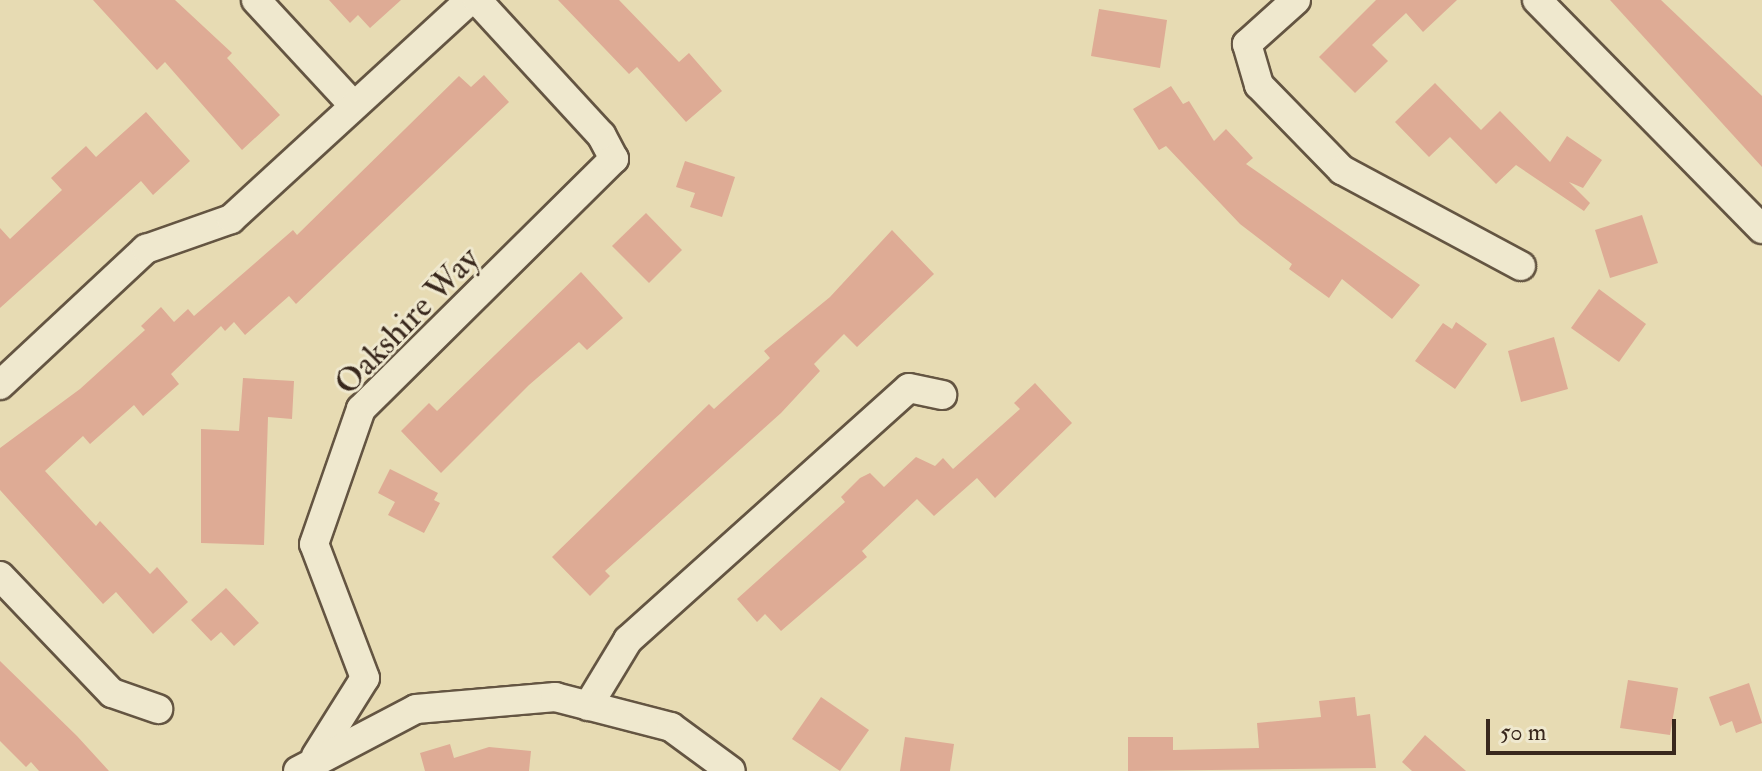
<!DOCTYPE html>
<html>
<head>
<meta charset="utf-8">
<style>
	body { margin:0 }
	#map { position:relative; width:1762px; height:771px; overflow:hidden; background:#e7dbb3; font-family:"IM FELL Double Pica",serif }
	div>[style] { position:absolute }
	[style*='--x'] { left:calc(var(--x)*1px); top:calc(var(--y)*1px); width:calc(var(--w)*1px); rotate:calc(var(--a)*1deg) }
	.building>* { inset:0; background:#deab95 }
	.roads { filter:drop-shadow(2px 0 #645542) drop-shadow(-2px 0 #645542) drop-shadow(0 2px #645542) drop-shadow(0 -2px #645542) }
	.minor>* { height:28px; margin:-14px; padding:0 14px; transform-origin:14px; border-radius:14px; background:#efe8ce }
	span { translate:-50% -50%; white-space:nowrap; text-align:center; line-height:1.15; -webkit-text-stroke:6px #efe8ce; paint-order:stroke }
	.street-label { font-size:34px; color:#39281d }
	.scale { position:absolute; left:1486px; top:719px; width:190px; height:36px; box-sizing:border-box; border:4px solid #39281d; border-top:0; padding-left:10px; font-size:24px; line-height:28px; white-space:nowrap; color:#39281d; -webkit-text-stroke:6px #efe8ce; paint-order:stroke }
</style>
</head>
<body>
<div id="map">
	<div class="building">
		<div style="clip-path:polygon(93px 0,175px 0,232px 53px,227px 58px,280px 115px,242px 150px,165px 62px,157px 70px)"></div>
		<div style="clip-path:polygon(329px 0,401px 0,370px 28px,358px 15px,350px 23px)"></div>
		<div style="clip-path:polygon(558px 0,619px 0,679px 62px,689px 53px,722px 91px,686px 122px,637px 67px,629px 74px)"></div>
		<div style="clip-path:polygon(1376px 0,1457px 0,1423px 32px,1406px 13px,1372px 45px,1388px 61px,1355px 93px,1319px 57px)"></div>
		<div style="clip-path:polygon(1610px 0,1661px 0,1762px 96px,1762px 167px)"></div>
		<div style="clip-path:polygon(1099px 9px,1167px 20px,1160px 68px,1091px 56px)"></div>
		<div style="clip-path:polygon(484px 75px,509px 102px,296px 304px,289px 296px,245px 335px,234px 322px,225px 331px,221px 326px,171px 374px,179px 384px,143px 416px,134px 405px,90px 444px,83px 436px,45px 471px,96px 526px,100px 521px,150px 574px,157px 567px,188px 602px,153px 634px,116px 592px,103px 604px,0 490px,0 448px,80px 389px,145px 330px,141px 326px,161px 307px,174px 322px,188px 309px,194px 316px,293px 230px,297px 235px,459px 76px,471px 87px)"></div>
		<div style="clip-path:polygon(1435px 83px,1481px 130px,1500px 111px,1550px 162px,1567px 136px,1602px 160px,1583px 188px,1569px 182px,1590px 203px,1584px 211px,1516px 165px,1496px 184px,1450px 137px,1429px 157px,1395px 122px)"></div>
		<div style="clip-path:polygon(1171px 86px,1183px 104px,1189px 101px,1214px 141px,1226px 129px,1253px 158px,1246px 164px,1420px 285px,1392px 319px,1342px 279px,1329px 298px,1289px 269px,1292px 264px,1240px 224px,1166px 146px,1159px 150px,1133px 109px)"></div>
		<div style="clip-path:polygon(146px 112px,190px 161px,153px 195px,141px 181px,0 308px,0 228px,10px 239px,62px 190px,51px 178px,86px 146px,96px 157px)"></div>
		<div style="clip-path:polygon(685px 161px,735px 177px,722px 217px,690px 207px,695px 193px,676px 187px)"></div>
		<div style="clip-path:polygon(646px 213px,682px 250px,649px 283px,612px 246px)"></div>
		<div style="clip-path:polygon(1642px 215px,1658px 263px,1610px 278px,1595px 230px)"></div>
		<div style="clip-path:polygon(892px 230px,934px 274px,857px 347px,844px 334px,814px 364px,820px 371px,781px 413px,605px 571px,610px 576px,590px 596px,552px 557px,709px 404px,714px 409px,770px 358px,764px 351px,830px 297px)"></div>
		<div style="clip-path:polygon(581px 272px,623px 318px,587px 350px,579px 342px,529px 385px,441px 473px,401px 431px,429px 403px,437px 411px)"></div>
		<div style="clip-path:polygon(1599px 289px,1646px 324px,1619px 362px,1571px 328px)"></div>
		<div style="clip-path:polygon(1456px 322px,1487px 344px,1455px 389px,1415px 361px,1443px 323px,1452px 329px)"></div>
		<div style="clip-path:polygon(1554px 337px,1568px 389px,1521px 402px,1508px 351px)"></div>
		<div style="clip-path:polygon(243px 378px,294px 381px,292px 419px,268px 417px,264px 545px,201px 543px,201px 429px,239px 431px)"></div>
		<div style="clip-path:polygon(1035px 383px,1072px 423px,995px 498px,977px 478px,934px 516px,917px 499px,862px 551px,867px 557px,781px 631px,765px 614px,757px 622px,737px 599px,845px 502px,841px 497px,860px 478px,870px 473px,884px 487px,916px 457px,935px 466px,943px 458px,953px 469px,1020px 409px,1014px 403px)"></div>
		<div style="clip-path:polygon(390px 469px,438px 493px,434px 500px,440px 503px,424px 533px,388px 515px,395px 502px,378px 493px)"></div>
		<div style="clip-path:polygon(226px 588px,259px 623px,234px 646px,221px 632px,211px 641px,191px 620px)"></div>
		<div style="clip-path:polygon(0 661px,77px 736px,109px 771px,39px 771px,31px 762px,26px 767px,0 741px)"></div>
		<div style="clip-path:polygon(1628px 680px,1678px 688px,1670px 735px,1620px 728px)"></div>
		<div style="clip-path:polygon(1749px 683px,1762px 723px,1736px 733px,1732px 721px,1720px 726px,1709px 697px)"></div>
		<div style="clip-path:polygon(821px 697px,869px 730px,840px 771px,792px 739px)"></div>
		<div style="clip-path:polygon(1355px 697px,1357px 716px,1370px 714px,1376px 768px,1128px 771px,1128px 737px,1173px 737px,1173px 750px,1259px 748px,1257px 723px,1321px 717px,1319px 701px)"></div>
		<div style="clip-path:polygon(1425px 735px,1466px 771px,1412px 771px,1402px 762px)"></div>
		<div style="clip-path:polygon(905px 737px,954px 744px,950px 771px,900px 771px)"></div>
		<div style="clip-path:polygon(450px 744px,454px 758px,489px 747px,531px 751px,529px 771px,425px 771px,420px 753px)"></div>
	</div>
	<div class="roads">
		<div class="minor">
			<div style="--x:256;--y:0;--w:144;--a:47.2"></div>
			<div style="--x:1296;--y:0;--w:66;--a:138.1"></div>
			<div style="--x:1247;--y:44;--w:43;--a:73.7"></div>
			<div style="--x:1259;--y:85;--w:119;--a:45.7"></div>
			<div style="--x:1342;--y:170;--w:203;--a:28.2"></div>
			<div style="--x:1537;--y:0;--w:321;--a:45.5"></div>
			<div style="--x:0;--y:385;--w:200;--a:-43"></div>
			<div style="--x:146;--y:249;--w:90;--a:-19.4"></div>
			<div style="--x:231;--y:219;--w:324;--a:-42.5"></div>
			<div style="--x:0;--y:576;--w:162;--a:46.3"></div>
			<div style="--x:112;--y:693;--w:49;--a:19.2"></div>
			<div style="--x:588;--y:706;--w:77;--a:-58.8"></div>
			<div style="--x:628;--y:640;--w:377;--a:-41.9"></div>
			<div style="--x:909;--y:388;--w:34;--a:12"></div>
			<div style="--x:316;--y:756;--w:92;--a:-57.9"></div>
			<div style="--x:365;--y:678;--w:143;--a:-110.8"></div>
			<div style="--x:314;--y:544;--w:143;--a:-70.8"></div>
			<div style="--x:361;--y:409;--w:356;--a:-44.7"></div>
			<div style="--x:614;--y:159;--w:27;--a:-118"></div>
			<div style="--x:601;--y:135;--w:183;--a:-132.6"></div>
			<div style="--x:298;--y:771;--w:133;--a:-27.7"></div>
			<div style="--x:416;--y:709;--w:140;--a:-4.9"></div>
			<div style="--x:555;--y:697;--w:120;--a:14.5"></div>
			<div style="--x:671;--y:727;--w:74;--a:36.3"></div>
		</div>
	</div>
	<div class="street-label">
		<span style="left:407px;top:321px;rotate:-46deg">Oakshire Way</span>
	</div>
	<div class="scale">50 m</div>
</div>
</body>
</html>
